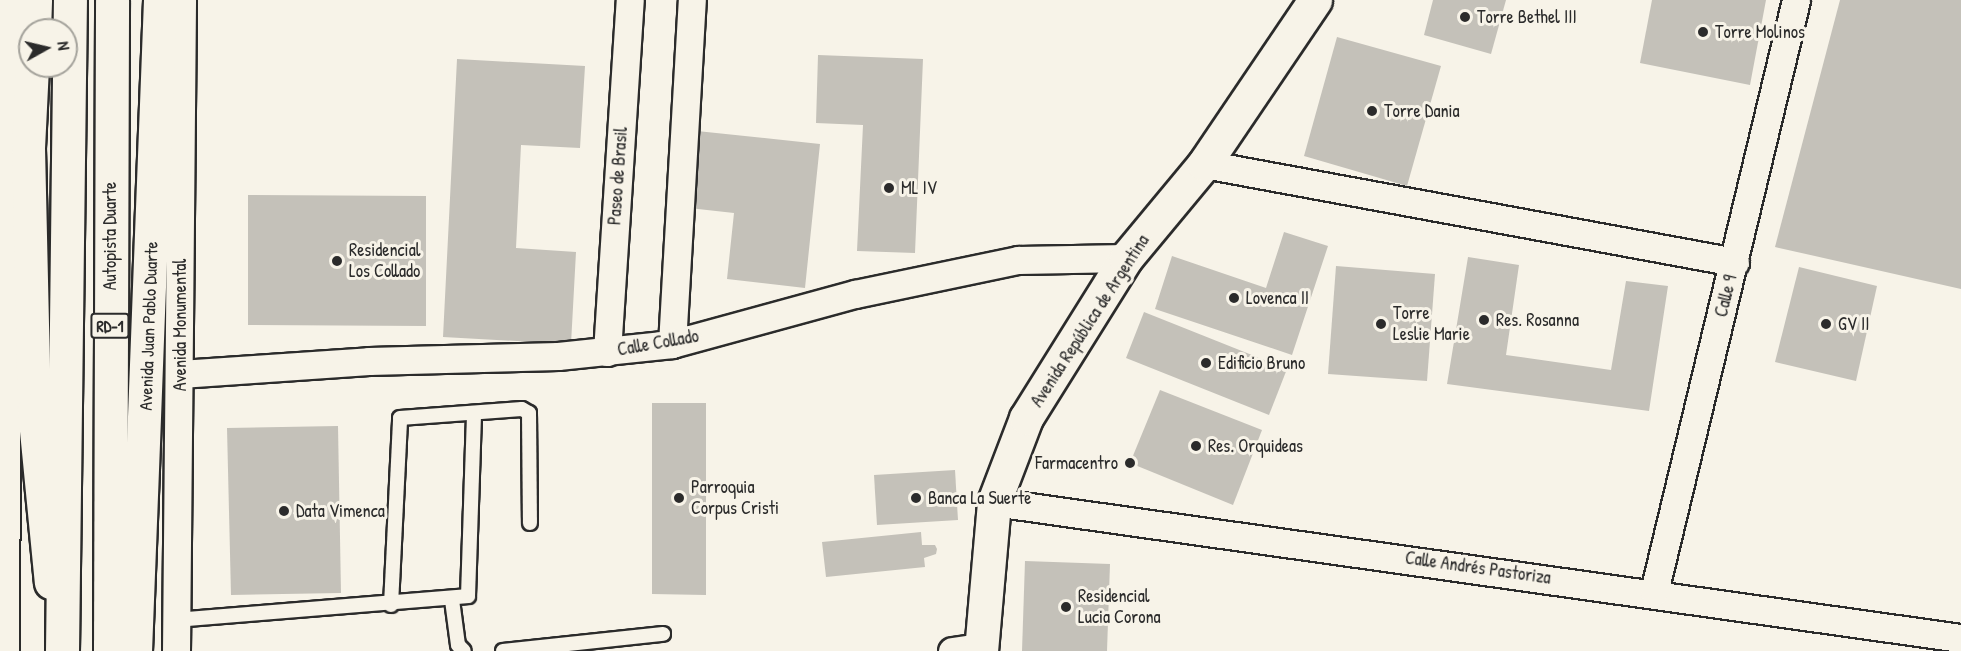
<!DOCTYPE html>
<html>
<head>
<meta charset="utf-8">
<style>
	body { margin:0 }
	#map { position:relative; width:1961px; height:651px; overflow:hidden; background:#f7f3e8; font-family:"Patrick Hand",sans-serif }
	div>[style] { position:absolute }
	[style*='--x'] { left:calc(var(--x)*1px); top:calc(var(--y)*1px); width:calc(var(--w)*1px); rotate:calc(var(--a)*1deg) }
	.building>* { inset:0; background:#c4c1b9 }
	.roads { filter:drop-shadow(2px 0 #2b2b2b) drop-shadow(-2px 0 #2b2b2b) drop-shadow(0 2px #2b2b2b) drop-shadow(0 -2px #2b2b2b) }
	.service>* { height:14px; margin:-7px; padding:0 7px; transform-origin:7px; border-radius:7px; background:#f7f3e8 }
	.minor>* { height:27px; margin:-13.5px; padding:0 13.5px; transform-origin:13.5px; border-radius:13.5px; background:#f7f3e8 }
	.secondary>* { height:33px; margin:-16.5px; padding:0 16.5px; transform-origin:16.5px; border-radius:16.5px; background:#f7f3e8 }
	.primary>* { height:33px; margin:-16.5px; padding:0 16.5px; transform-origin:16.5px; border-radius:16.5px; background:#f7f3e8 }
	.motorway>* { height:33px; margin:-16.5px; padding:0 16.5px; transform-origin:16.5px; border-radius:16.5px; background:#f7f3e8 }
	.dots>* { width:16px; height:16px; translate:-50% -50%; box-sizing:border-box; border:3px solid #f7f3e8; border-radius:50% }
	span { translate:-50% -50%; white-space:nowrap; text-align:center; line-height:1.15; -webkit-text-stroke:6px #f7f3e8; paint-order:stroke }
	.shield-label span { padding:2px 4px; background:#f7f3e8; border:2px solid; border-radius:4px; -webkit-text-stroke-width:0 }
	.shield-label { font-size:16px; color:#2b2b2b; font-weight:700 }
	.poi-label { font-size:18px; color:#2b2b2b }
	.left { translate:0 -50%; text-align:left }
	.right { translate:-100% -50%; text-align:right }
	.street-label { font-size:18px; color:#2b2b2b }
	.north { position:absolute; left:18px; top:18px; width:60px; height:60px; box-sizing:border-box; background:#f7f3e8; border:2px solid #a5a39c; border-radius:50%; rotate:82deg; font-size:16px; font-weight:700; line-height:24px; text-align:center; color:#2b2b2b }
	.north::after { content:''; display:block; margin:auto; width:21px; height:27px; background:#2b2b2b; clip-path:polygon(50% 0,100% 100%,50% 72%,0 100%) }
</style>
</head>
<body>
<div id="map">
	<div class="building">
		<div style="clip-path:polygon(1433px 0,1506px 0,1491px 54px,1424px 35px)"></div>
		<div style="clip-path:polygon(1652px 0,1766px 0,1750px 85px,1640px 63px)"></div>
		<div style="clip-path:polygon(1840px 0,1961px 0,1961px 289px,1775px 247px)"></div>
		<div style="clip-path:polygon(1337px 37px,1441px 66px,1407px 186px,1304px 156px)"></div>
		<div style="clip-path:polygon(818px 55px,923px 59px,915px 253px,857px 251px,863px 125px,816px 123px)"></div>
		<div style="clip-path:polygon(457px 59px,585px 66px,580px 148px,521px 145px,516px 248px,576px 252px,571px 344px,443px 337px)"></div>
		<div style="clip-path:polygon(697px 131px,820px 144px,805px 288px,727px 279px,734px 213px,689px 208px)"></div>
		<div style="clip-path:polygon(248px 195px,426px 196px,426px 326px,248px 325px)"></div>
		<div style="clip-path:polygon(1284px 232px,1328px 246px,1292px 355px,1155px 309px,1172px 256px,1266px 288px)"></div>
		<div style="clip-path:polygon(1468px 257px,1519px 265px,1506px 355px,1611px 370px,1626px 281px,1668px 286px,1649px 411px,1447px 384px)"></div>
		<div style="clip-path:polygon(1336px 266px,1435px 274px,1427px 381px,1328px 374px)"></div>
		<div style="clip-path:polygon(1799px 267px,1877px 286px,1856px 381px,1775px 362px)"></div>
		<div style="clip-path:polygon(1144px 312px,1287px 369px,1269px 415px,1126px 358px)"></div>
		<div style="clip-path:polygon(1160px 390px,1262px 430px,1233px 505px,1130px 463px)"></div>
		<div style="clip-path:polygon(652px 403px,706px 403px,706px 595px,652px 594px)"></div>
		<div style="clip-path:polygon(338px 426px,341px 593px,231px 595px,227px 428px)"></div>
		<div style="clip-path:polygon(955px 470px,958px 520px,877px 525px,874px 475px)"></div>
		<div style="clip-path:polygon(921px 532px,922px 545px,935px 545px,937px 549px,936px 554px,924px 558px,925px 567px,826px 577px,822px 542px)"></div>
		<div style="clip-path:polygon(1025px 561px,1110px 564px,1107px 651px,1022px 651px)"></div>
	</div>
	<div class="roads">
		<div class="service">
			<div style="--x:452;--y:600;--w:45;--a:82.4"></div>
			<div style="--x:458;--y:645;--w:8;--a:45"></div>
			<div style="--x:391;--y:605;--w:187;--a:-87.2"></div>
			<div style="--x:400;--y:418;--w:122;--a:-4.2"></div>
			<div style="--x:522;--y:409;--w:8;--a:30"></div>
			<div style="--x:529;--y:413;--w:110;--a:89.5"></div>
			<div style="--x:176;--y:620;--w:293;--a:-4.7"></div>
			<div style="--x:468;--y:596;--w:183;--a:-88.1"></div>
			<div style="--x:503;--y:651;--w:161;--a:-6.1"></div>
		</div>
		<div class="minor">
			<div style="--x:1204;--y:164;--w:540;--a:10.46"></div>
			<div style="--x:672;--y:344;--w:345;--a:-86.7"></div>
			<div style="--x:607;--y:352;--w:353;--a:-86.3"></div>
			<div style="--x:180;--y:374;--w:189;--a:-3.9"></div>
			<div style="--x:369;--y:361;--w:189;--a:-1.5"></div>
			<div style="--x:558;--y:356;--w:115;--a:-6"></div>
			<div style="--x:672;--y:344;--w:190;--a:-15.3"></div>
			<div style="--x:855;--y:294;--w:167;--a:-11.8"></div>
			<div style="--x:1018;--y:260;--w:108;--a:-1.1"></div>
			<div style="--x:994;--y:502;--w:977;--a:8.01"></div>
			<div style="--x:1654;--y:592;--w:609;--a:-76.51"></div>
			<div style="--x:5;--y:651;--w:651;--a:-89.74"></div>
			<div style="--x:176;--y:651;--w:651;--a:-89.47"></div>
			<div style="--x:952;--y:651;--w:29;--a:-8"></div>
		</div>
		<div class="secondary">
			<div style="--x:981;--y:651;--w:150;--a:-85"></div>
			<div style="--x:994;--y:502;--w:90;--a:-69.1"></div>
			<div style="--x:1026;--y:418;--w:189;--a:-58"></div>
			<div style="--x:1126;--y:258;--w:122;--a:-50.3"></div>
			<div style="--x:1204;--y:164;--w:198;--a:-55.9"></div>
		</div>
		<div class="primary">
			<div style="--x:34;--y:30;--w:30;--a:-88"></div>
			<div style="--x:32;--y:66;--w:82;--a:92.8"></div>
			<div style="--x:28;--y:148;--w:262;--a:88.7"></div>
			<div style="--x:34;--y:410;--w:173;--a:84.4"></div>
			<div style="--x:135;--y:651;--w:651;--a:-87.8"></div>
		</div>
		<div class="motorway">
			<div style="--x:62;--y:651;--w:651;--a:-89.3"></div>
			<div style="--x:110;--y:651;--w:651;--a:-89.82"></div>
		</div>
	</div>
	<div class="dots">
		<div style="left:1465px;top:17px;background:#2b2b2b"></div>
		<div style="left:1703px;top:32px;background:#2b2b2b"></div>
		<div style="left:1372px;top:111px;background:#2b2b2b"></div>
		<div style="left:889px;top:188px;background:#2b2b2b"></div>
		<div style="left:337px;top:261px;background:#2b2b2b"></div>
		<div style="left:1234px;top:298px;background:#2b2b2b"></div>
		<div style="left:1484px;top:320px;background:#2b2b2b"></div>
		<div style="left:1381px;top:324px;background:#2b2b2b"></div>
		<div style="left:1826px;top:324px;background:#2b2b2b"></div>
		<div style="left:1206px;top:363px;background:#2b2b2b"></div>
		<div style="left:1196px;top:446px;background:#2b2b2b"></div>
		<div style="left:1130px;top:463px;background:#2b2b2b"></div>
		<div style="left:679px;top:498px;background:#2b2b2b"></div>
		<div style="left:916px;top:498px;background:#2b2b2b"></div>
		<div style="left:284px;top:511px;background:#2b2b2b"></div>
		<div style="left:1066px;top:607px;background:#2b2b2b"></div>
	</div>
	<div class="shield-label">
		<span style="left:110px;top:326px">RD-1</span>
	</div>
	<div class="poi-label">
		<span class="left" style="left:1477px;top:17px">Torre Bethel III</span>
		<span class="left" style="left:1715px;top:32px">Torre Molinos</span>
		<span class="left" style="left:1384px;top:111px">Torre Dania</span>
		<span class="left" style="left:901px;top:188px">ML IV</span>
		<span class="left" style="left:349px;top:261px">Residencial<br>Los Collado</span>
		<span class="left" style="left:1246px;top:298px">Lovenca II</span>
		<span class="left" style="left:1393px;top:324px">Torre<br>Leslie Marie</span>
		<span class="left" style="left:1496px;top:320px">Res. Rosanna</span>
		<span class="left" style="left:1838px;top:324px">GV II</span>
		<span class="left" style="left:1218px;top:363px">Edificio Bruno</span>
		<span class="left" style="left:1208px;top:446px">Res. Orquideas</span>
		<span class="right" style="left:1118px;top:463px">Farmacentro</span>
		<span class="left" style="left:691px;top:498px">Parroquia<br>Corpus Cristi</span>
		<span class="left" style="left:928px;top:498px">Banca La Suerte</span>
		<span class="left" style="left:296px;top:511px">Data Vimenca</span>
		<span class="left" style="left:1078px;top:607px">Residencial<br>Lucia Corona</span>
	</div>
	<div class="street-label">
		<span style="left:618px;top:176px;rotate:-86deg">Paseo de Brasil</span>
		<span style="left:110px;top:236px;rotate:-90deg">Autopista Duarte</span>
		<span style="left:1726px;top:296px;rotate:-76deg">Calle 9</span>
		<span style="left:1090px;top:321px;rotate:-57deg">Avenida República de Argentina</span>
		<span style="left:180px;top:325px;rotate:-90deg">Avenida Monumental</span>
		<span style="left:149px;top:326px;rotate:-88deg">Avenida Juan Pablo Duarte</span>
		<span style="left:658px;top:343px;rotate:-10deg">Calle Collado</span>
		<span style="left:1478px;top:568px;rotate:8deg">Calle Andrés Pastoriza</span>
	</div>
	<div class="north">N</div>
</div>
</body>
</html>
